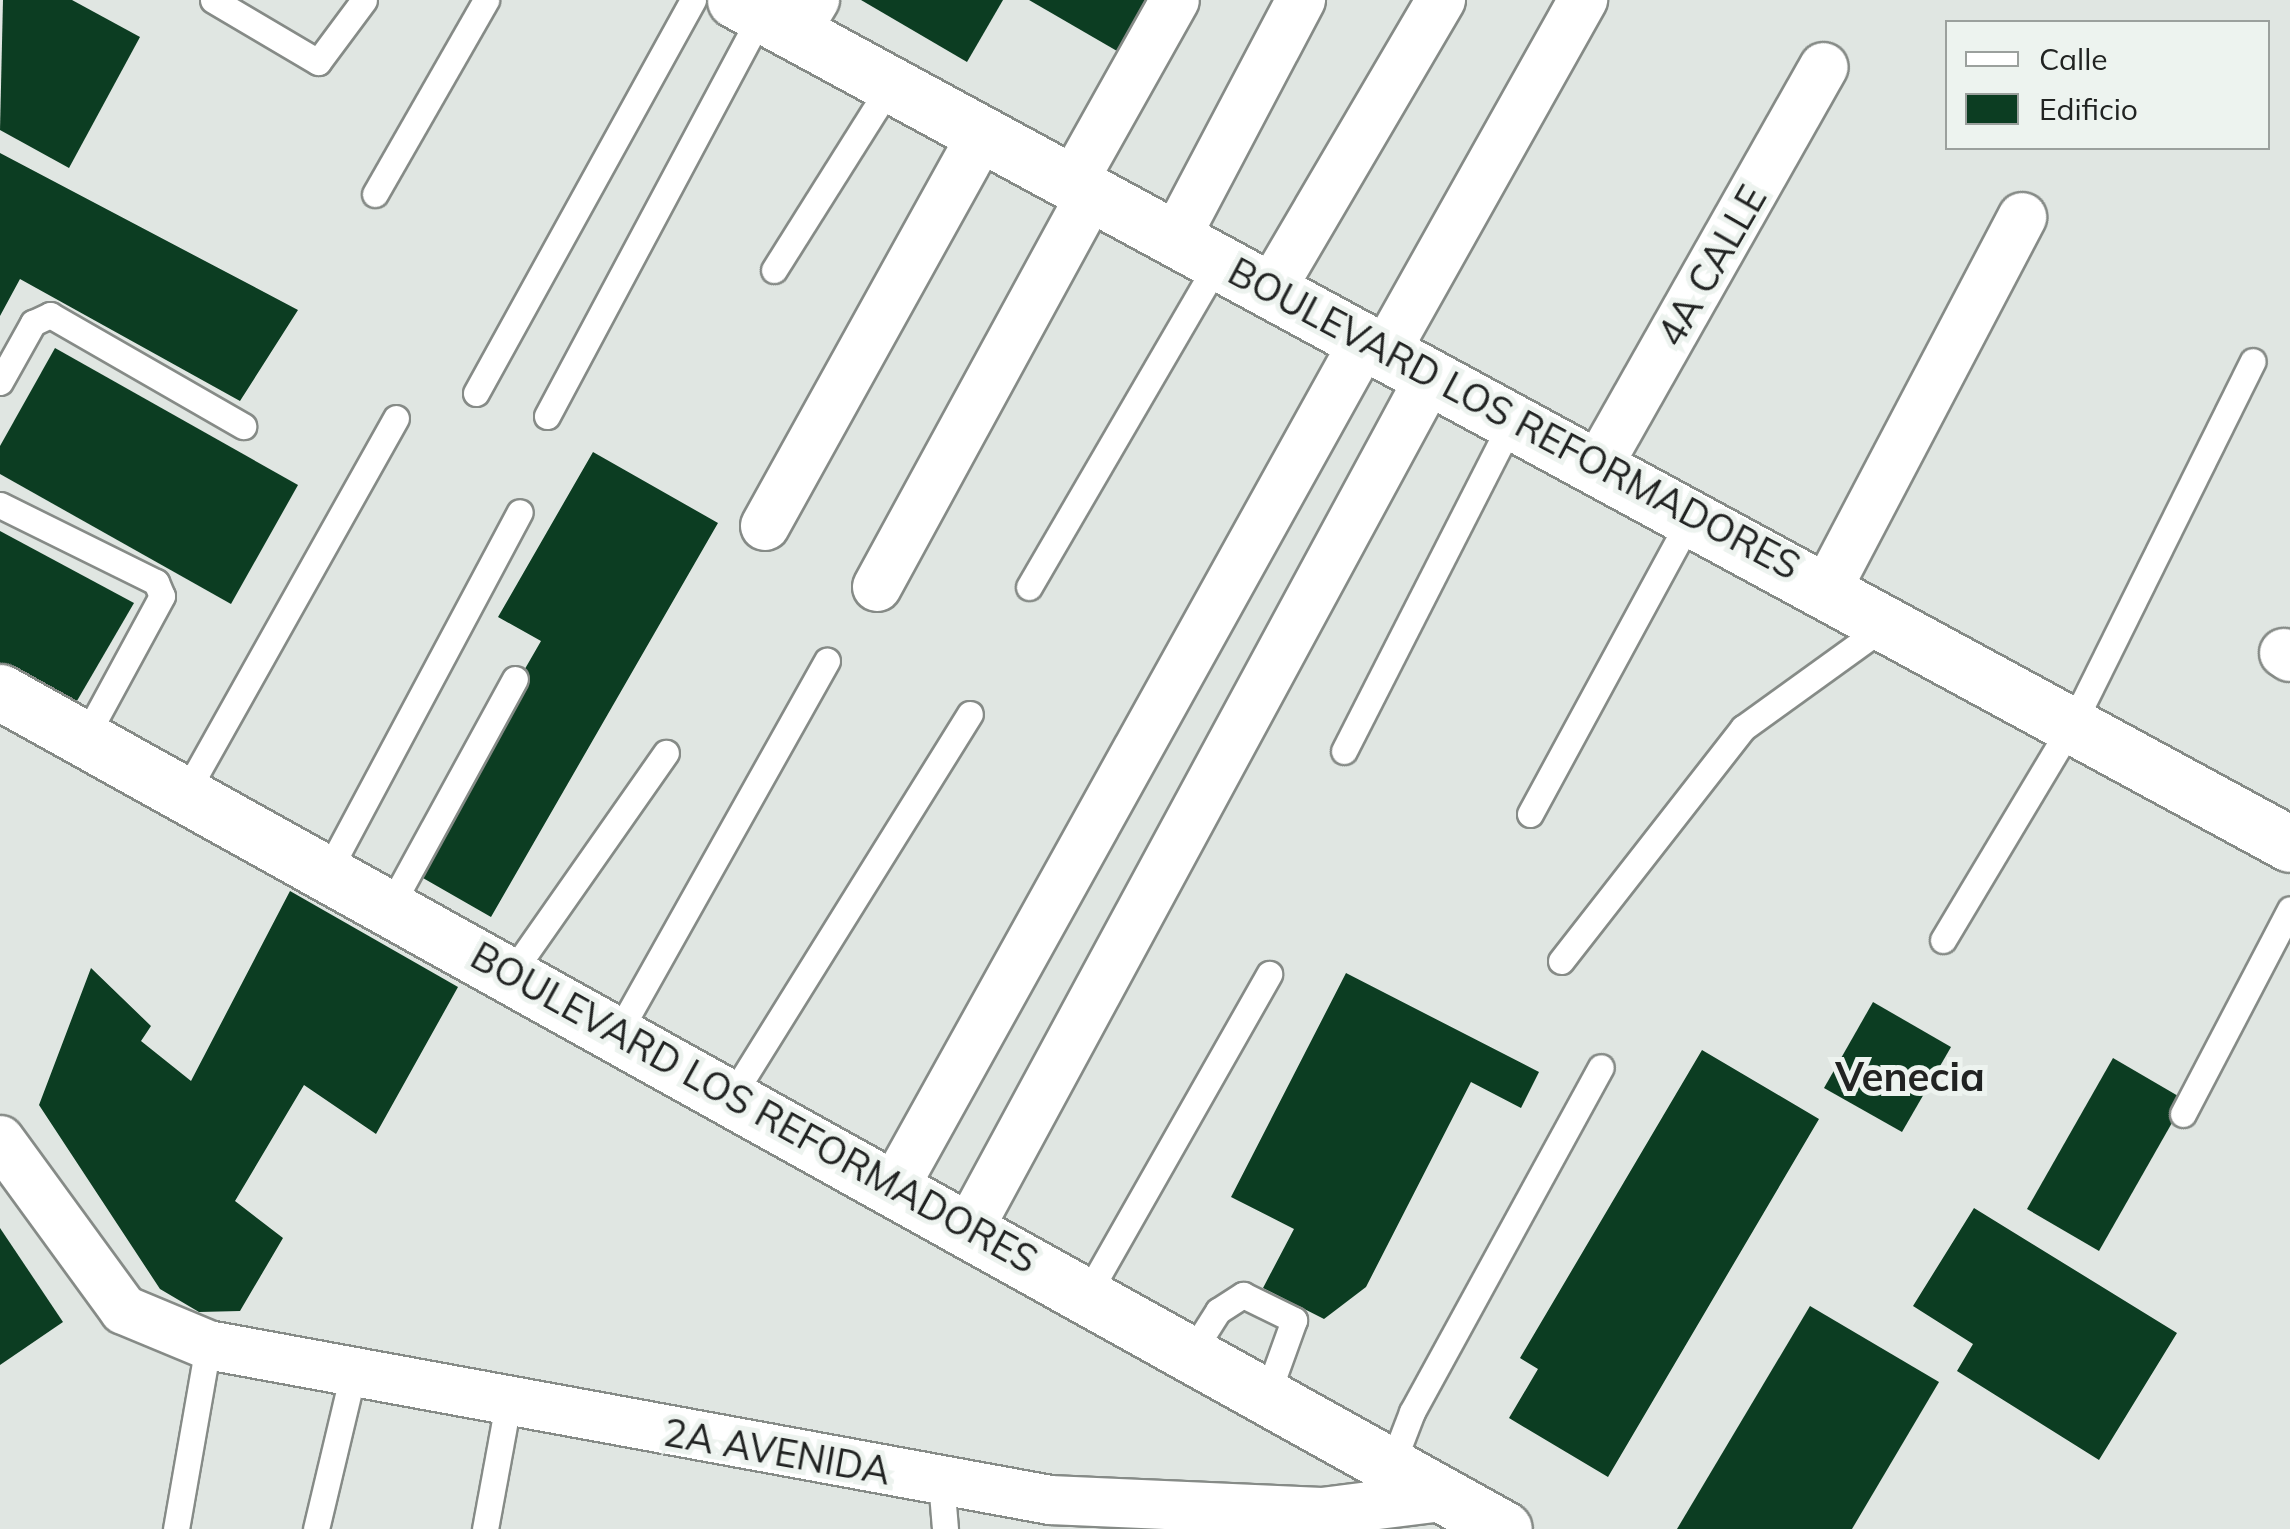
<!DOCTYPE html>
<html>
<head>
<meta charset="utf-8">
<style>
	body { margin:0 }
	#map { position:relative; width:2290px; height:1529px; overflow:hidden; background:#e0e6e2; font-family:Mulish,sans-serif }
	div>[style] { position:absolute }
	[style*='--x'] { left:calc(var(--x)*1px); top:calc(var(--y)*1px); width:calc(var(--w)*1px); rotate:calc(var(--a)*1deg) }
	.building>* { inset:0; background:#0c3d22 }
	.roads { filter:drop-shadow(2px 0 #868b87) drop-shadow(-2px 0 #868b87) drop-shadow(0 2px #868b87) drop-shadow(0 -2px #868b87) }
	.lane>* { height:25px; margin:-12.5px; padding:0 12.5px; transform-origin:12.5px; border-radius:12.5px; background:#fff }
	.street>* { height:48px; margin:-24px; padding:0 24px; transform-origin:24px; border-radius:24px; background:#fff }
	.secondary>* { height:55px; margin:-27.5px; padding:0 27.5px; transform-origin:27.5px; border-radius:27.5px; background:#fff }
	span { translate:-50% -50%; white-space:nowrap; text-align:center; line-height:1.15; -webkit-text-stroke:10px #edf3ef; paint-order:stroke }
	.street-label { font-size:38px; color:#212322 }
	.neighbourhood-label { font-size:40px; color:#212322; font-weight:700 }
	.legend { position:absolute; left:1945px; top:20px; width:325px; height:130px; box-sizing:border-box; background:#edf3ef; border:2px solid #9ba09d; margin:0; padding:12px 18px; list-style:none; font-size:30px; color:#212322 }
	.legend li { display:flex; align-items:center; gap:20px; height:50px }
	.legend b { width:50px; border:2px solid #9ba09d }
</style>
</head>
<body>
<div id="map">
	<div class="building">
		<div style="clip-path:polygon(3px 0,72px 0,140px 37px,69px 168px,0 130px)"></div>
		<div style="clip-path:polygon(861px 0,1003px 0,967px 62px)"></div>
		<div style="clip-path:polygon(1029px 0,1147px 0,1117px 51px)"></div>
		<div style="clip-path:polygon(0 153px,298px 310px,240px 401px,20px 279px,0 316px)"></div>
		<div style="clip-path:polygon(55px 348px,298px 485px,231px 604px,0 474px,0 446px)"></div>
		<div style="clip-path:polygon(593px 452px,718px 523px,491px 917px,409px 870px,541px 641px,498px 617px)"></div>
		<div style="clip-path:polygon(0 531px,134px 603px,74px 706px,0 664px)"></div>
		<div style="clip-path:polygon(290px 891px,458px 987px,376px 1134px,304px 1085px,235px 1201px,283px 1238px,240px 1311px,199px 1312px,160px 1289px,39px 1105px,91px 968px,151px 1026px,141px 1041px,191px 1081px)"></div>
		<div style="clip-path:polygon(1346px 973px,1539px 1072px,1521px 1108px,1471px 1082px,1366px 1287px,1324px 1319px,1263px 1288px,1294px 1229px,1231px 1197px)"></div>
		<div style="clip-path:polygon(1873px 1002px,1951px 1047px,1902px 1132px,1824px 1088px)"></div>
		<div style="clip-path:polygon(1702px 1050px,1819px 1119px,1608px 1477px,1509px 1418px,1538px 1369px,1520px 1358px)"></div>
		<div style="clip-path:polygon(2113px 1058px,2185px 1100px,2099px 1251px,2027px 1209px)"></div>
		<div style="clip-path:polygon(1974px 1208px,2177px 1333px,2099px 1460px,1957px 1371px,1973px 1344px,1913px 1306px)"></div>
		<div style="clip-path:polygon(0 1228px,63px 1322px,0 1365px)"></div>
		<div style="clip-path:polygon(1810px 1306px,1939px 1382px,1852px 1529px,1677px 1529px)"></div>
	</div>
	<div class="roads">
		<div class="lane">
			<div style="--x:213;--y:0;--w:122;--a:30.6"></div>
			<div style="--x:318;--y:62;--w:77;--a:-53.4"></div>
			<div style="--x:375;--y:194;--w:224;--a:-60.2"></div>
			<div style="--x:774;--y:270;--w:220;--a:-57.8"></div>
			<div style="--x:0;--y:382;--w:68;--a:-60.8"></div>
			<div style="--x:33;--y:323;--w:19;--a:-25"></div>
			<div style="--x:50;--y:315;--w:223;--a:29.9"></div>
			<div style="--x:476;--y:393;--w:449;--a:-61.1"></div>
			<div style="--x:547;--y:416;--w:456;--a:-61.9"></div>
			<div style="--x:0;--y:505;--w:174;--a:26.3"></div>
			<div style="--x:156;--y:582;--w:15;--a:67"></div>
			<div style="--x:162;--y:596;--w:162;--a:118.5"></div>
			<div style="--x:1029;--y:587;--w:380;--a:-59.8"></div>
			<div style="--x:1344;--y:751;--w:375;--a:-63"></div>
			<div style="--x:185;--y:794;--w:431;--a:-60.7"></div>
			<div style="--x:1530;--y:814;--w:341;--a:-61.5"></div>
			<div style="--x:327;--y:873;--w:409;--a:-61.9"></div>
			<div style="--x:390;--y:907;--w:260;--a:-61.3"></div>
			<div style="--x:1943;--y:940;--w:253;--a:-59.1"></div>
			<div style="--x:2073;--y:723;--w:404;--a:-63.6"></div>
			<div style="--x:1561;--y:961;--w:296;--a:-52"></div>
			<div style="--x:1743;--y:728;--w:178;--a:-35.8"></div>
			<div style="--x:511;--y:974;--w:270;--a:-55"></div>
			<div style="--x:618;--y:1033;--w:427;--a:-60.7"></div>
			<div style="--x:732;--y:1096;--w:450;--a:-58.1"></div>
			<div style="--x:2183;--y:1114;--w:231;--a:-62.4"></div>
			<div style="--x:1088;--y:1293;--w:367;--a:-60.4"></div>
			<div style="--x:1192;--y:1352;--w:49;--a:-57.6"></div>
			<div style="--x:1218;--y:1311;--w:30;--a:-33"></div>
			<div style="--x:1243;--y:1295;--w:57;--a:26.1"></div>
			<div style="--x:1294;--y:1320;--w:80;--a:109.8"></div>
			<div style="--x:1390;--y:1469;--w:61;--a:-68.9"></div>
			<div style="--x:1412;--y:1412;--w:393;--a:-61.3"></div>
			<div style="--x:941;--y:1481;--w:48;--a:85.2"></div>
			<div style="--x:176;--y:1529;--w:187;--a:-80.1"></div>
			<div style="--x:316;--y:1529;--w:159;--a:-76.6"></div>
			<div style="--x:485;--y:1529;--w:127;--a:-79.6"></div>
		</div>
		<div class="street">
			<div style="--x:795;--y:33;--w:39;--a:-59"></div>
			<div style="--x:1074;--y:180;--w:206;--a:-60.7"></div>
			<div style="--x:1177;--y:235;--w:266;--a:-62.2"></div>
			<div style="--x:1272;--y:288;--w:334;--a:-59.6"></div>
			<div style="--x:1386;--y:351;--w:403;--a:-60.7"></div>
			<div style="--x:1599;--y:464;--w:456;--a:-60.5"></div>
			<div style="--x:765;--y:526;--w:450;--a:-61"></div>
			<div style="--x:877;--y:587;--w:451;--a:-61.4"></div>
			<div style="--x:1827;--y:589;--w:420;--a:-62.3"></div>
			<div style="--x:2284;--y:653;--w:7;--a:34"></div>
			<div style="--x:0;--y:1140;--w:210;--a:53.9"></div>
			<div style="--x:124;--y:1310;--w:91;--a:22.6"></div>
			<div style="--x:208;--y:1345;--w:856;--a:10.43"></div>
			<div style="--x:1050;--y:1500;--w:272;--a:2.5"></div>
			<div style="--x:1322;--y:1512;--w:119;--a:-7.2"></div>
			<div style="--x:895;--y:1186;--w:968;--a:-60.95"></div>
			<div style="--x:970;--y:1227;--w:969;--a:-61.58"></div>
		</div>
		<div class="secondary">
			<div style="--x:735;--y:0;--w:1769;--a:28.49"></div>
			<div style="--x:0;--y:692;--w:1721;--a:29.1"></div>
		</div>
	</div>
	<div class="street-label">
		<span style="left:1712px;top:266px;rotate:-60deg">4A CALLE</span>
		<span style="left:1514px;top:419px;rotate:28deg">BOULEVARD LOS REFORMADORES</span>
		<span style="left:754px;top:1108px;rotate:29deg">BOULEVARD LOS REFORMADORES</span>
		<span style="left:777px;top:1452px;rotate:10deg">2A AVENIDA</span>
	</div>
	<div class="neighbourhood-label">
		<span style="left:1910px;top:1076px">Venecia</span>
	</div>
	<ul class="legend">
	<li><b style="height:12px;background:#fff"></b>Calle</li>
	<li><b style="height:28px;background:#0c3d22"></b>Edificio</li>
	</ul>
</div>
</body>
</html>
